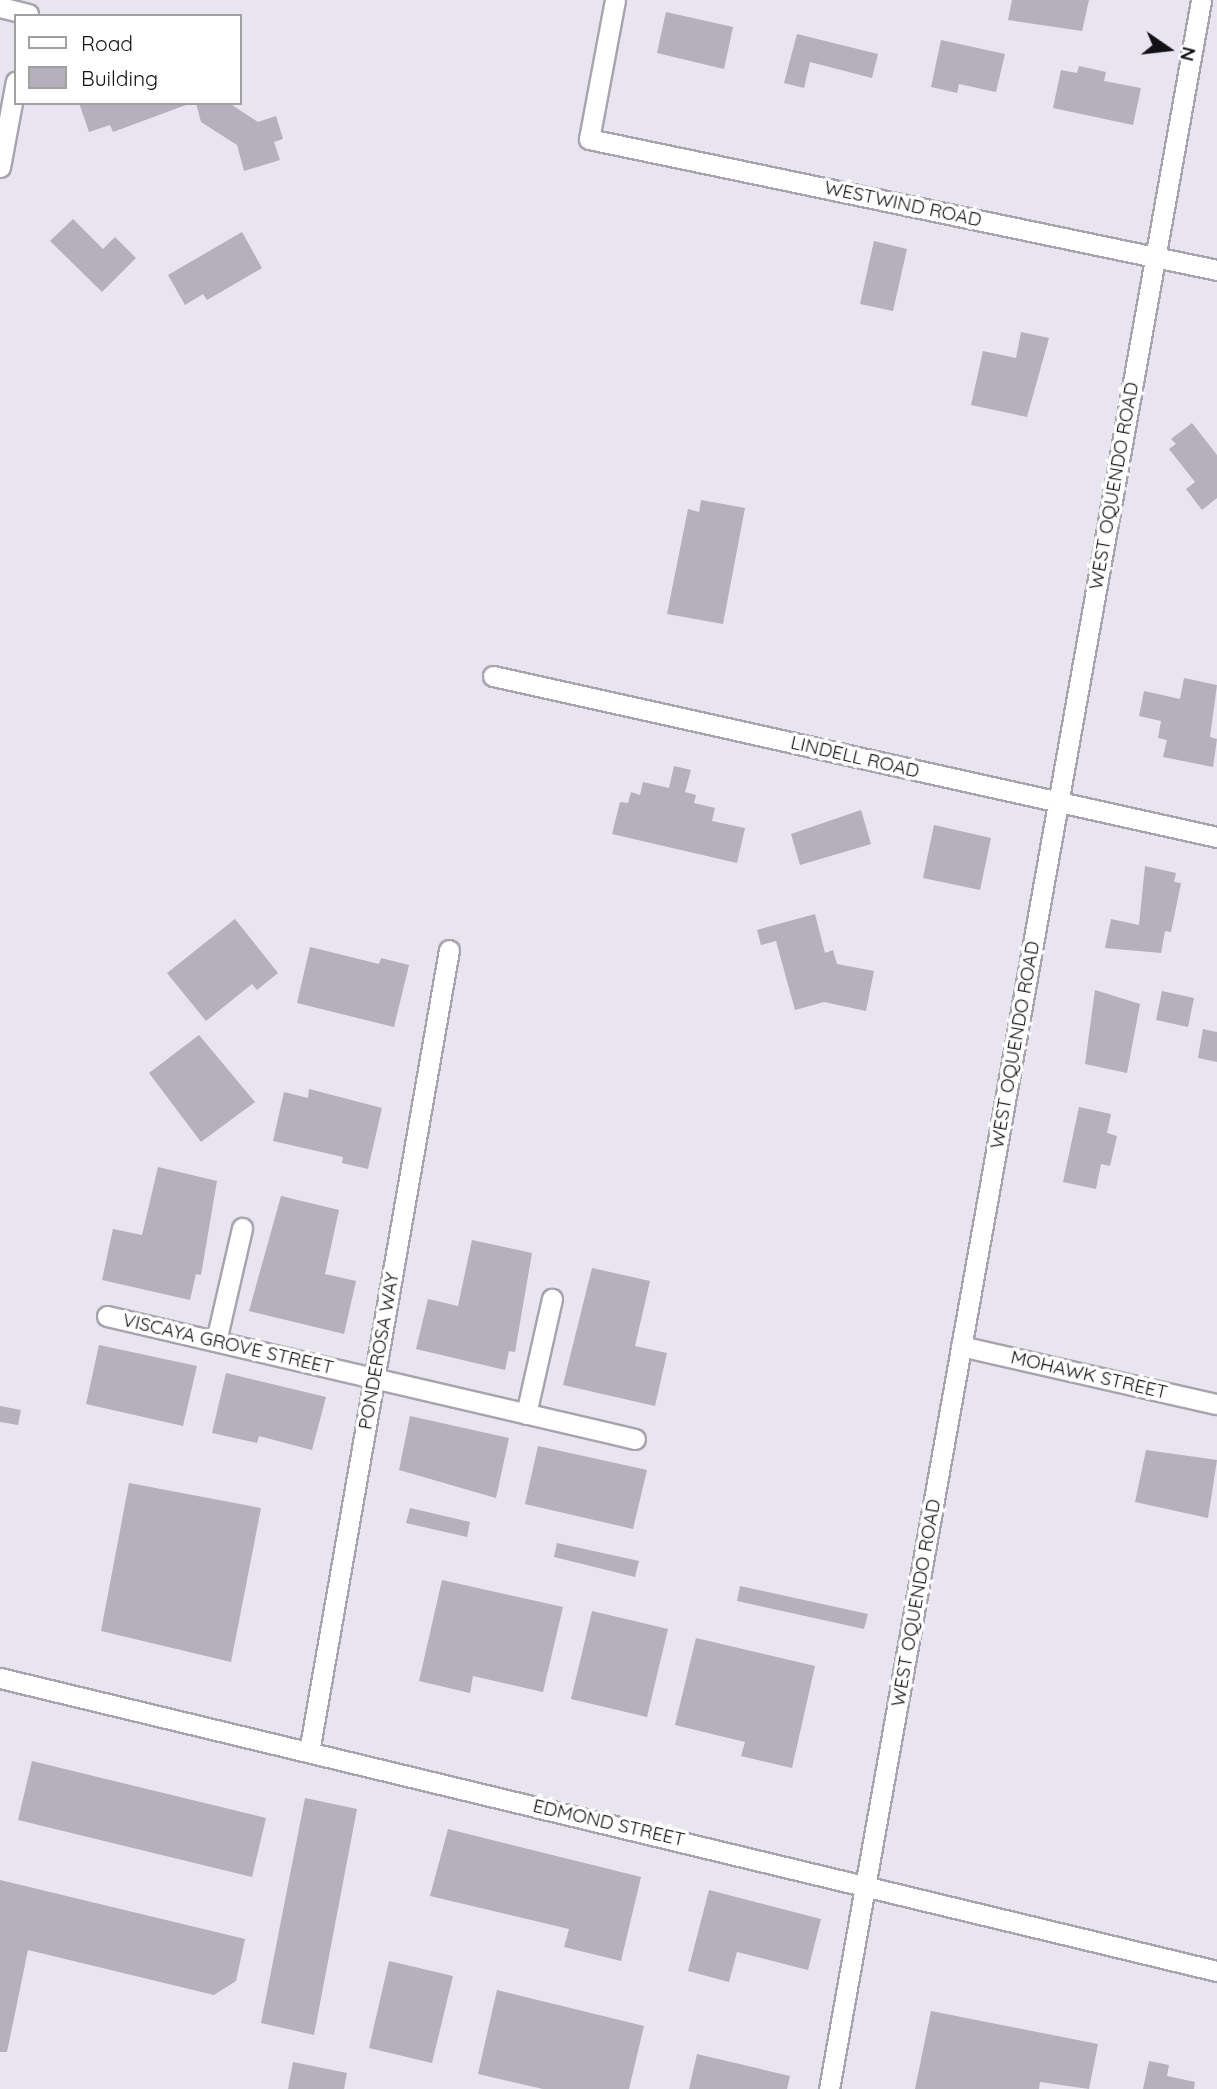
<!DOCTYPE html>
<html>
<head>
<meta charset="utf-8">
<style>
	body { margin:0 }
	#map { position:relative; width:1217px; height:2089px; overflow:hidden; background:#e8e4f0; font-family:Quicksand,sans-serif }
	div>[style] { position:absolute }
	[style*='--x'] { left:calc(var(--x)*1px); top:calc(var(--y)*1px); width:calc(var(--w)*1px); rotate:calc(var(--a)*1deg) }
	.building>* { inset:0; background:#b4b0bc }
	.roads { filter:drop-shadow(2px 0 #a7a4af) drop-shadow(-2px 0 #a7a4af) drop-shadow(0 2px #a7a4af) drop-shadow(0 -2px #a7a4af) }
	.minor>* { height:19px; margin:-9.5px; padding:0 9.5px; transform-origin:9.5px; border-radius:9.5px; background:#fff }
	span { translate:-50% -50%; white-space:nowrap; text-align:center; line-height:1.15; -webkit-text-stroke:7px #fff; paint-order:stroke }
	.street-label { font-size:19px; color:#121115 }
	.legend { position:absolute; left:14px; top:14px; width:228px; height:91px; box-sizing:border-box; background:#fff; border:2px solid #a0a0a1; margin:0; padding:9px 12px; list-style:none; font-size:21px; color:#121115 }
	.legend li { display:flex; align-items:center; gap:14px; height:35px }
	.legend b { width:35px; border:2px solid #a0a0a1 }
	.north { position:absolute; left:1133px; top:14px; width:70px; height:70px; -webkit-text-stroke:5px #fff; paint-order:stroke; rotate:104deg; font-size:19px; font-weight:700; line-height:28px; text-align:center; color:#121115 }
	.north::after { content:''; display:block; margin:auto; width:24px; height:32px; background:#121115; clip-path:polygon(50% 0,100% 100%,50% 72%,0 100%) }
</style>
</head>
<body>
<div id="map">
	<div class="building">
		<div style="clip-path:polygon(1012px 0,1089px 0,1082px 31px,1008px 20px)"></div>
		<div style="clip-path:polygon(666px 12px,733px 27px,724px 69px,657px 53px)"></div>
		<div style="clip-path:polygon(797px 34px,878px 54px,872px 78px,810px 62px,804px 88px,784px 83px)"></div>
		<div style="clip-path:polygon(941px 40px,1005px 54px,996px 92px,959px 84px,957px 93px,931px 87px)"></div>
		<div style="clip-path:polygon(1079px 66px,1106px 72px,1104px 81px,1141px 88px,1133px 125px,1053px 108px,1061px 70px,1077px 73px)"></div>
		<div style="clip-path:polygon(79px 103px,185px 103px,186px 105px,113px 132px,110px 125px,89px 132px)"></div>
		<div style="clip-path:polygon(196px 103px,229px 103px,258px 122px,276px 116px,283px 139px,274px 142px,280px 160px,244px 171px,237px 145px,201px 122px)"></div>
		<div style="clip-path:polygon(73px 219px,103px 249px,115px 237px,136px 258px,102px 292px,50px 241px)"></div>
		<div style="clip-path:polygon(242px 232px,262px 268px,207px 300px,203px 294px,185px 305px,168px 275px)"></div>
		<div style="clip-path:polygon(874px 241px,907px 249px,893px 311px,860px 304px)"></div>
		<div style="clip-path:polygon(1021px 332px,1049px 338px,1027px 417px,971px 405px,983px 351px,1016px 358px)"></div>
		<div style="clip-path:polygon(1192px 423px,1217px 455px,1217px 498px,1202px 510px,1186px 489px,1195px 482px,1169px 449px,1176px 444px,1171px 439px)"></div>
		<div style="clip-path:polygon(701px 500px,745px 508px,723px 624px,667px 614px,688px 509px,699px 512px)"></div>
		<div style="clip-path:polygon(1184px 678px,1217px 685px,1210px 737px,1217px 739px,1213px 767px,1163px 757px,1167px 740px,1158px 738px,1161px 721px,1139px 716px,1144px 691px,1180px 699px)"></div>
		<div style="clip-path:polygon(674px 766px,691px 770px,685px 792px,696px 795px,694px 803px,715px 808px,712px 821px,745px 828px,737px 863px,612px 834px,620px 802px,628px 803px,631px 792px,640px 795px,643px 782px,669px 788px)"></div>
		<div style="clip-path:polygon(861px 810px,871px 844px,800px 865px,791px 834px)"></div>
		<div style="clip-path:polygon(934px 825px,991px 838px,980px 890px,923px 878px)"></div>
		<div style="clip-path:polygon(1145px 866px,1176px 873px,1174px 882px,1181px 883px,1171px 932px,1165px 931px,1161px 953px,1105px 948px,1111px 919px,1139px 925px)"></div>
		<div style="clip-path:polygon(815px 914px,825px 953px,833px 950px,837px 964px,874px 971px,866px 1011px,824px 1002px,795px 1010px,776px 941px,761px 945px,757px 930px)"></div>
		<div style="clip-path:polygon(235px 919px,278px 973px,257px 990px,252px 984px,206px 1021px,167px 973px)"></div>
		<div style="clip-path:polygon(310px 947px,379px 964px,381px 958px,409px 965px,394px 1027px,297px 1003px)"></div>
		<div style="clip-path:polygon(1095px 990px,1140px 1004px,1127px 1073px,1085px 1064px)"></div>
		<div style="clip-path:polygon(1162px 991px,1194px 998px,1188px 1027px,1156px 1020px)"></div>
		<div style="clip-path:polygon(1203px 1029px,1217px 1032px,1217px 1062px,1198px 1058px)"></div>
		<div style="clip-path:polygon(199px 1035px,255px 1102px,201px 1142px,149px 1073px)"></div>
		<div style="clip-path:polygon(309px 1089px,382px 1108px,368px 1169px,342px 1163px,343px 1157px,273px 1141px,284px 1092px,308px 1098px)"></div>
		<div style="clip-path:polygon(1079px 1107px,1111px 1114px,1107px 1133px,1117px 1136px,1110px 1166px,1101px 1164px,1096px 1189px,1063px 1182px)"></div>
		<div style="clip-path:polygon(158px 1167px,217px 1181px,201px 1275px,196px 1274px,190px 1300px,102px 1280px,113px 1229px,142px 1235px)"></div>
		<div style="clip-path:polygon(281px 1196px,339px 1210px,325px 1274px,356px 1281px,344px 1334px,249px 1311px)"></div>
		<div style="clip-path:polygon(472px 1240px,532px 1253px,515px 1352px,509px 1351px,505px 1370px,416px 1349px,428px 1299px,458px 1306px)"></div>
		<div style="clip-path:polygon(592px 1268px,650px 1281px,635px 1346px,667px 1353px,655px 1406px,563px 1385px)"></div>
		<div style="clip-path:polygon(99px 1345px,197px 1366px,183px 1426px,86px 1404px)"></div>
		<div style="clip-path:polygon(226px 1373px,326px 1397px,312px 1450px,259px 1436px,257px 1443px,212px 1433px)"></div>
		<div style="clip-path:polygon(0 1406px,21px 1410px,18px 1425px,0 1422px)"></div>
		<div style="clip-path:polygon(410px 1416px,509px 1438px,496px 1498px,399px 1470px)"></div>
		<div style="clip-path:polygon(538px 1446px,647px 1470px,633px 1529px,525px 1504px)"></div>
		<div style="clip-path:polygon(1146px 1450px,1217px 1460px,1208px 1518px,1135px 1502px)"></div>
		<div style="clip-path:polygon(129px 1483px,261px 1508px,231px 1662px,101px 1631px)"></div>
		<div style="clip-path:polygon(410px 1508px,470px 1522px,467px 1537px,406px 1523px)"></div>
		<div style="clip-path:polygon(557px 1543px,639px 1561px,635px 1577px,554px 1557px)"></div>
		<div style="clip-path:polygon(442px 1580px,563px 1607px,543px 1692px,473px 1676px,470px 1693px,419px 1681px)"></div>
		<div style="clip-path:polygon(740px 1586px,868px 1614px,864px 1629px,737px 1601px)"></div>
		<div style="clip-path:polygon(592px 1611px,668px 1629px,647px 1717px,571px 1699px)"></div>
		<div style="clip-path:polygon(696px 1638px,815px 1666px,792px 1768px,741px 1756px,745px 1742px,675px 1725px)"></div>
		<div style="clip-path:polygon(32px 1761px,266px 1818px,252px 1877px,18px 1820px)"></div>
		<div style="clip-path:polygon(305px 1798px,357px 1809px,314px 2035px,261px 2023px)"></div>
		<div style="clip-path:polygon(448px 1829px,641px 1877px,621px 1961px,564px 1947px,569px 1929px,430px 1896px)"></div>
		<div style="clip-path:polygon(0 1880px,245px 1939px,236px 1981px,214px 1995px,28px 1950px,7px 2052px,0 2052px)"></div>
		<div style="clip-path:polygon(709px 1890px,821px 1919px,808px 1970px,737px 1952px,729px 1982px,688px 1971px)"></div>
		<div style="clip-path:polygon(389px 1961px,453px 1976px,432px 2063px,369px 2048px)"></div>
		<div style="clip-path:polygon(497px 1990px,644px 2026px,629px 2089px,543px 2089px,478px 2074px)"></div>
		<div style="clip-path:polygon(931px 2011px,1098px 2044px,1089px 2089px,1040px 2082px,1039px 2089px,915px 2089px)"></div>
		<div style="clip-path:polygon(697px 2054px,790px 2076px,787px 2089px,689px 2089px)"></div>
		<div style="clip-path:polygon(1149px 2061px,1169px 2065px,1167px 2076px,1195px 2082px,1194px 2089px,1143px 2089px)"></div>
		<div style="clip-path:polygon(293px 2062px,347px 2073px,344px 2089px,288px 2089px)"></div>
	</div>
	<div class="roads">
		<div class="minor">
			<div style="--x:615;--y:0;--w:141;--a:100.6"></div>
			<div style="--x:589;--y:139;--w:642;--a:11.78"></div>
			<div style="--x:0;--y:7;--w:29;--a:14"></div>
			<div style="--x:0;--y:167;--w:87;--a:-79.5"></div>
			<div style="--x:493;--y:676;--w:742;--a:12.54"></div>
			<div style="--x:107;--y:1316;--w:542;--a:13.11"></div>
			<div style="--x:216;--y:1341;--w:116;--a:-77"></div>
			<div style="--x:961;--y:1346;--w:262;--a:12.8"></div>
			<div style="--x:526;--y:1414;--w:118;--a:-77.3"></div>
			<div style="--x:0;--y:1678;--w:1252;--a:13.54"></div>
			<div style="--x:309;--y:1752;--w:814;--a:-80.1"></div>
			<div style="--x:829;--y:2089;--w:2122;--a:-79.9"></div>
		</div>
	</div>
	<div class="street-label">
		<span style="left:903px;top:204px;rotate:12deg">WESTWIND ROAD</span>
		<span style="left:1114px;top:486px;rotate:-80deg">WEST OQUENDO ROAD</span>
		<span style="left:855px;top:757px;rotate:13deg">LINDELL ROAD</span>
		<span style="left:1015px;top:1045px;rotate:-80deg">WEST OQUENDO ROAD</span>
		<span style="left:228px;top:1344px;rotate:13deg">VISCAYA GROVE STREET</span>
		<span style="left:379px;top:1351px;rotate:-80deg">PONDEROSA WAY</span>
		<span style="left:1089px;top:1375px;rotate:13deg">MOHAWK STREET</span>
		<span style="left:916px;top:1603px;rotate:-80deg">WEST OQUENDO ROAD</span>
		<span style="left:609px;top:1823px;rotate:13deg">EDMOND STREET</span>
	</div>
	<ul class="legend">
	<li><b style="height:9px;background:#fff"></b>Road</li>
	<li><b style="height:19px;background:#b4b0bc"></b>Building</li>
	</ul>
	<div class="north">N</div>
</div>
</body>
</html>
